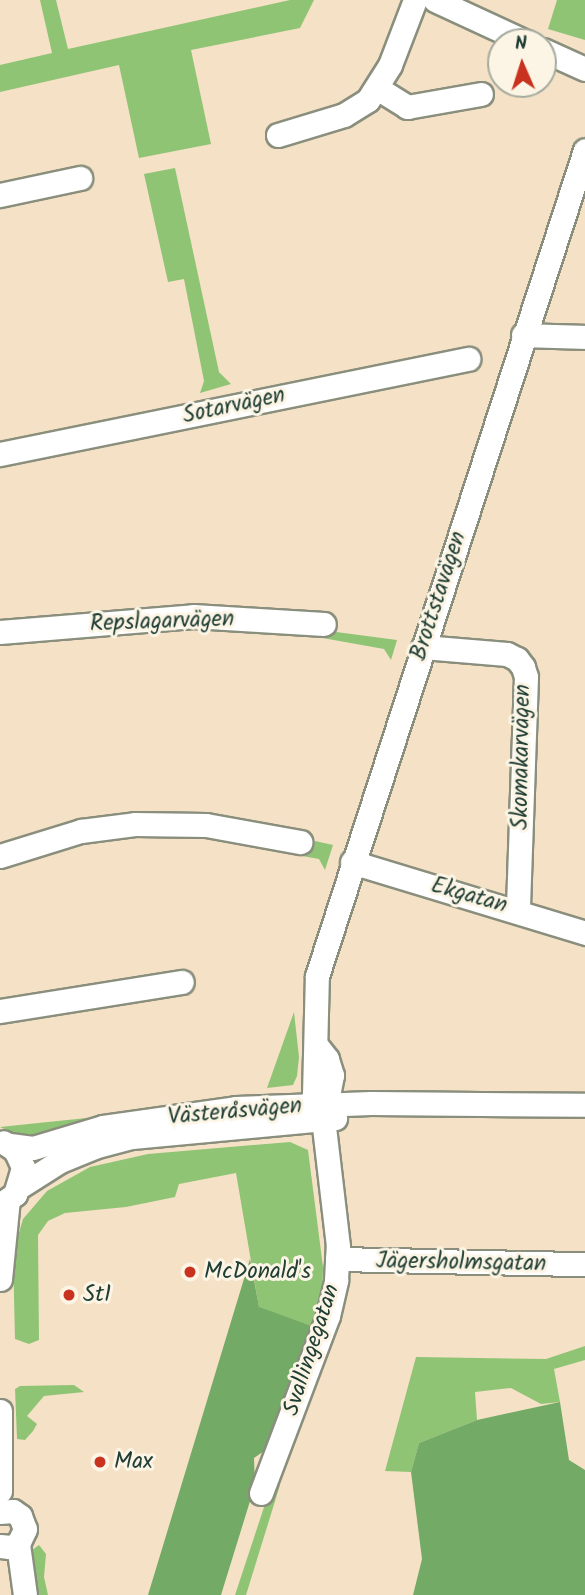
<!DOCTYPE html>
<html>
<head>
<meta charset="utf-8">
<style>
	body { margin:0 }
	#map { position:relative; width:585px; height:1595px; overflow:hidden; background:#f5e1c6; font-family:Kalam,sans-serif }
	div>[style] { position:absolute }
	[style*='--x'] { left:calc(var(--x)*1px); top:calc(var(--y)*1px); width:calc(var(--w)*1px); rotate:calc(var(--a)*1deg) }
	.green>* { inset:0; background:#8fc475 }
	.forest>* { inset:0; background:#73aa66 }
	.roads { filter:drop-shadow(2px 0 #8a8f7d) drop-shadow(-2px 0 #8a8f7d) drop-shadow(0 2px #8a8f7d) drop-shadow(0 -2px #8a8f7d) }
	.minor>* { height:23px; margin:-11.5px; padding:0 11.5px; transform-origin:11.5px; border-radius:11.5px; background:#fff }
	.dots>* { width:19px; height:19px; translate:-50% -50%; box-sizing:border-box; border:4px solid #fcf5e5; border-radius:50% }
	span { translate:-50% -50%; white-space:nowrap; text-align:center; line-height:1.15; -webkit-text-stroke:6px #fcf5e5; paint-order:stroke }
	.street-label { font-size:23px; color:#1f3d34 }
	.poi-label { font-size:23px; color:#1f3d34 }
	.left { translate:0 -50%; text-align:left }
	.north { position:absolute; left:487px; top:28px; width:70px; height:70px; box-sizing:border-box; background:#fcf5e5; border:2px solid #a4ab9e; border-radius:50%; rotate:357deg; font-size:19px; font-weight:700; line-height:28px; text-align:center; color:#1f3d34 }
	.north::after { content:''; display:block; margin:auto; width:24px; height:32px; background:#c8321e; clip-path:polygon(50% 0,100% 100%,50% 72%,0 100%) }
</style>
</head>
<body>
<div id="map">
	<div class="green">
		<div style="clip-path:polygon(40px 0,56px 0,68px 49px,290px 0,314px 0,300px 28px,191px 50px,211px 144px,139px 158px,119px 65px,0 92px,0 65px,52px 53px)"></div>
		<div style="clip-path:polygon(557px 0,585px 0,585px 40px,548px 29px)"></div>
		<div style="clip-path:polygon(175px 168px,219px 372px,231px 384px,200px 393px,204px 381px,184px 279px,168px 282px,144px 174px)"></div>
		<div style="clip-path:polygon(321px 630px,397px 640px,391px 660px,384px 649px,317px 637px)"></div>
		<div style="clip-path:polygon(242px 838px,311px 852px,315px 841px,333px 845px,325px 870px,319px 859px,240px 845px)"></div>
		<div style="clip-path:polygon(294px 1012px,299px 1057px,297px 1076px,293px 1085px,267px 1088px)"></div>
		<div style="clip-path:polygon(96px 1117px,49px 1137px,23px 1138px,0 1127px)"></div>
		<div style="clip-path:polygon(290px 1142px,308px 1150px,323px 1267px,322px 1302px,312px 1326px,259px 1308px,236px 1173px,179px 1184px,175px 1197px,126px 1207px,65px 1213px,48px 1221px,38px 1235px,39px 1340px,29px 1344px,15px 1339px,13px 1253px,23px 1219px,47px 1191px,90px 1167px,148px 1154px)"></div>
		<div style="clip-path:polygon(585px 1346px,585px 1360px,554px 1369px,560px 1402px,541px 1404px,511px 1388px,475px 1392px,477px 1420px,419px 1443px,411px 1472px,385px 1471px,416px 1357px,546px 1359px)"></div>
		<div style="clip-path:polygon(74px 1385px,84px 1392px,44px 1396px,27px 1416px,37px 1424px,33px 1431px,25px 1440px,17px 1439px,15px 1389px,20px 1386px)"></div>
		<div style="clip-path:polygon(280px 1485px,246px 1595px,235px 1595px,271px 1486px)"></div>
		<div style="clip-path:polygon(39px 1545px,46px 1554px,44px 1577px,48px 1595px,34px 1595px,28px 1559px,32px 1550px)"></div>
	</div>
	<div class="forest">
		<div style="clip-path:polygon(250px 1259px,259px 1307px,312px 1326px,267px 1449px,254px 1458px,255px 1485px,221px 1595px,148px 1595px)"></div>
		<div style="clip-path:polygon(560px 1402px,569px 1460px,585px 1470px,585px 1595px,413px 1595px,422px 1559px,411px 1472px,419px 1443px,477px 1420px)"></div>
	</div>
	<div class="roads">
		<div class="minor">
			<div style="--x:435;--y:0;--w:100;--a:24.8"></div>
			<div style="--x:543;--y:50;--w:46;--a:24.3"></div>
			<div style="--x:377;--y:88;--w:36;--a:32"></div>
			<div style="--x:407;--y:107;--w:75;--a:-10"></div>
			<div style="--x:278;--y:135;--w:69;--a:-16.9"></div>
			<div style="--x:344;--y:115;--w:28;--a:-32"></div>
			<div style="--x:368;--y:100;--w:41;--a:-57.8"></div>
			<div style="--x:390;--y:65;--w:70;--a:-69"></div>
			<div style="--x:0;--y:195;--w:82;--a:-12"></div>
			<div style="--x:523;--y:335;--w:62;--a:1.8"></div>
			<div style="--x:0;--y:454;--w:478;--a:-11.5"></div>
			<div style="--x:0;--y:632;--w:194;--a:-4.7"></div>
			<div style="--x:193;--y:616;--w:131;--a:3.5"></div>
			<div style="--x:423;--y:647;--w:84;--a:4.8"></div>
			<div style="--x:507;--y:654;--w:11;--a:27"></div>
			<div style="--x:517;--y:659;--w:10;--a:53"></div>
			<div style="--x:523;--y:667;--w:10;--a:73"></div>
			<div style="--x:526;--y:677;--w:234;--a:92"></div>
			<div style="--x:0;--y:856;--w:85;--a:-17.2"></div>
			<div style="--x:81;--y:831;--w:54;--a:-7.4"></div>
			<div style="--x:135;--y:824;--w:71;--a:0.8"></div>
			<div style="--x:206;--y:825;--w:96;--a:10.3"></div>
			<div style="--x:352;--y:862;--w:244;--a:16.9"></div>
			<div style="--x:0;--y:1011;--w:184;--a:-9.1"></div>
			<div style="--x:317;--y:1046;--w:16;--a:52"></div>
			<div style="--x:327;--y:1059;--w:17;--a:73"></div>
			<div style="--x:332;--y:1075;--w:42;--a:101"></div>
			<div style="--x:10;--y:1145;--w:23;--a:7"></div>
			<div style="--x:33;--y:1148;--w:73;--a:-16.7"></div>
			<div style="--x:103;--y:1127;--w:134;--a:-8.1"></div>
			<div style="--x:236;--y:1108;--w:135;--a:-2.1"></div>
			<div style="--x:371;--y:1103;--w:214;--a:0.5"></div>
			<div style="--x:19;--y:1187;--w:49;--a:-32.4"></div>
			<div style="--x:60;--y:1161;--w:37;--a:-22"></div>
			<div style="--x:94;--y:1147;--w:39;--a:-15"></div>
			<div style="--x:132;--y:1137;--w:204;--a:-5.3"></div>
			<div style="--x:0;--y:1205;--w:19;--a:-36"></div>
			<div style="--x:15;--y:1194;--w:28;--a:-73"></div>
			<div style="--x:23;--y:1167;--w:19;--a:-115"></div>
			<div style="--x:15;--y:1150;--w:14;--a:-146"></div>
			<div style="--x:337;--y:1259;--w:248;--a:1.2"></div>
			<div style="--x:0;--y:1279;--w:80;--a:-84.3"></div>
			<div style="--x:0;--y:1411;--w:80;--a:90"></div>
			<div style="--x:261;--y:1493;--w:189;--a:-69.3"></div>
			<div style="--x:328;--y:1316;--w:37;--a:-77"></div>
			<div style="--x:336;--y:1280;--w:34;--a:-87"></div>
			<div style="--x:338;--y:1246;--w:128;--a:-96.7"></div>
			<div style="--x:323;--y:1119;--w:26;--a:-111"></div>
			<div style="--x:314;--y:1095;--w:119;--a:-88.6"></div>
			<div style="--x:317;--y:976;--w:868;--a:-72.02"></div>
			<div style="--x:0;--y:1512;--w:13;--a:-4"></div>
			<div style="--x:13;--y:1511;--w:9;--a:36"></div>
			<div style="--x:20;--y:1516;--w:14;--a:69"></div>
			<div style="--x:25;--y:1529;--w:17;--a:115"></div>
			<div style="--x:18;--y:1544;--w:9;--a:159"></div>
			<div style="--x:10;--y:1547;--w:10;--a:-174"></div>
			<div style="--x:18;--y:1544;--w:51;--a:82.2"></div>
		</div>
	</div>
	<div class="dots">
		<div style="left:190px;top:1272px;background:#c8321e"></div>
		<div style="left:69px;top:1295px;background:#c8321e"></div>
		<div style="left:100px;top:1462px;background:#c8321e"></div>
	</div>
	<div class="street-label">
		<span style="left:234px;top:406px;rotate:-12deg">Sotarvägen</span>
		<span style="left:439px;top:596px;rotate:-72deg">Brottstavägen</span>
		<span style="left:162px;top:622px;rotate:-2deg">Repslagarvägen</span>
		<span style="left:522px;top:757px;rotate:-89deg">Skomakarvägen</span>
		<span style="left:469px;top:896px;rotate:16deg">Ekgatan</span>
		<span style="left:235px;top:1112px;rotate:-5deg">Västeråsvägen</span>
		<span style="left:461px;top:1263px;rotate:1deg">Jägersholmsgatan</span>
		<span style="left:312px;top:1350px;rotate:-72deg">Svallingegatan</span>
	</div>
	<div class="poi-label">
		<span class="left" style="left:204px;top:1272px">McDonald's</span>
		<span class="left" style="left:83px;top:1295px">St1</span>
		<span class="left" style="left:114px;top:1462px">Max</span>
	</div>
	<div class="north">N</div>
</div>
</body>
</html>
